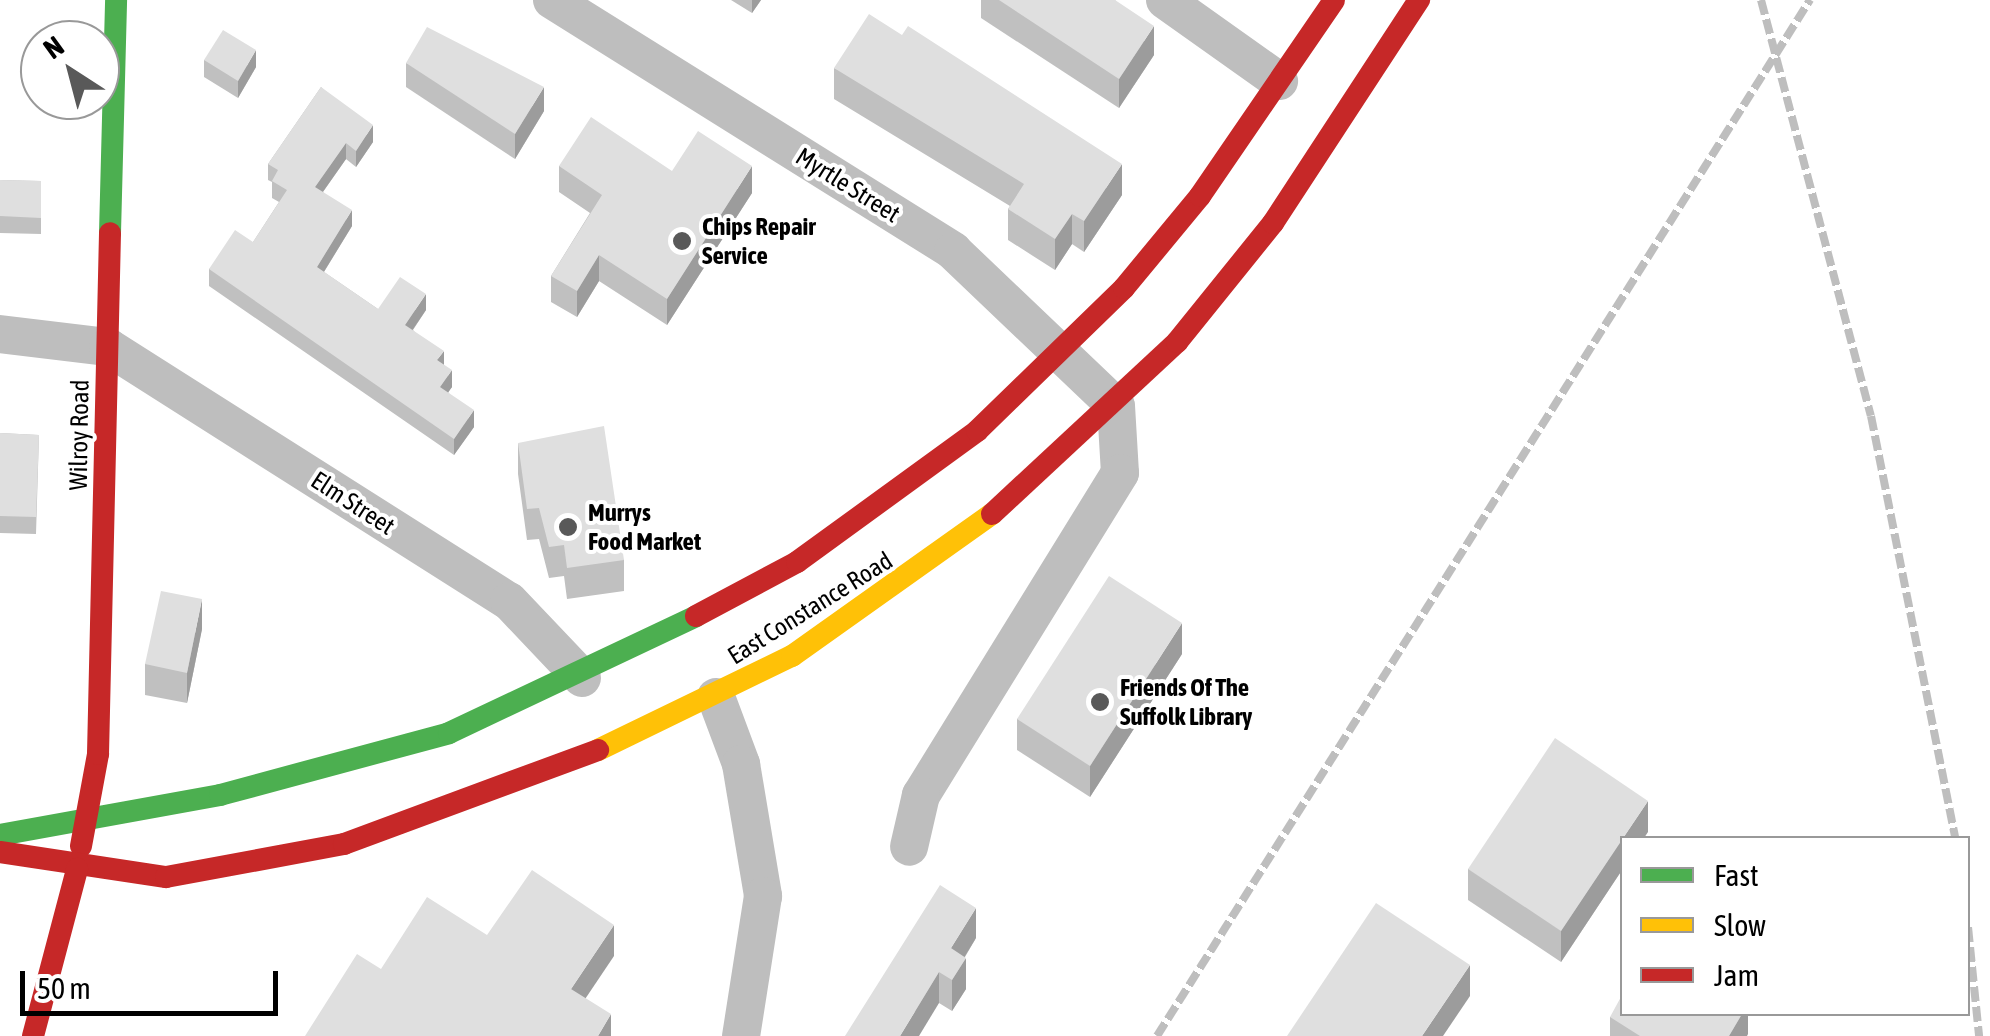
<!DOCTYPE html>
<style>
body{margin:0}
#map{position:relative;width:1990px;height:1036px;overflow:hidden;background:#fff;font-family:"Asap Condensed",sans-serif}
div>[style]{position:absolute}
.street>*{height:38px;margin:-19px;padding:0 19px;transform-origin:19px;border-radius:19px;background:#bebebe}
.fast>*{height:22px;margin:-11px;padding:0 11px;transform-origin:11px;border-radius:11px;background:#4caf50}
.slow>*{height:22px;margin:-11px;padding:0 11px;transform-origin:11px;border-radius:11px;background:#ffc107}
.jam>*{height:22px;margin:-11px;padding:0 11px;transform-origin:11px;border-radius:11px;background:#c62828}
.rail>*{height:8px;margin-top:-4px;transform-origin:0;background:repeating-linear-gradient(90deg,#bebebe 0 15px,transparent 0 20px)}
.wall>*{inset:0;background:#c0c0c0}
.shaded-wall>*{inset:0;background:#9c9c9c}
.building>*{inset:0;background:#dfdfdf}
.dots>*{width:28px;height:28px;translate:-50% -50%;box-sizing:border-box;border:5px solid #fff;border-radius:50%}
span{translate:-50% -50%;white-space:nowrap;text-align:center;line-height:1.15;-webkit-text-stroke:8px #fff;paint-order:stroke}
.street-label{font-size:25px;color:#000}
.poi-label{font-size:25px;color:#000;font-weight:700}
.left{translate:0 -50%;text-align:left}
.legend{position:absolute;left:1620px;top:836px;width:350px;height:180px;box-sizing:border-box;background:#fff;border:2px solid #999;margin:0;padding:12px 18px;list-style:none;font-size:30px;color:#000}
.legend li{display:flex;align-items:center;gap:20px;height:50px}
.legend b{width:50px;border:2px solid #999}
.north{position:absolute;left:20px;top:20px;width:100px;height:100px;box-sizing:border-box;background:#fff;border:2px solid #999;border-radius:50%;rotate:324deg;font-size:28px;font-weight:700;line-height:40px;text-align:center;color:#000}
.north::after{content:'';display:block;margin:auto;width:35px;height:45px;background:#595959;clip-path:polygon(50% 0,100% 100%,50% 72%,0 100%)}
.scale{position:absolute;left:20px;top:971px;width:258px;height:45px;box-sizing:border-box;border:5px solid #000;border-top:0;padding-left:12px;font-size:30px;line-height:35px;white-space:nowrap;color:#000;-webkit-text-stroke:8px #fff;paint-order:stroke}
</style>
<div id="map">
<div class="street">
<i style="left:552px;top:0;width:473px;rotate:32deg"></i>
<i style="left:953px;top:251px;width:225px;rotate:43.6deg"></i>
<i style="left:1116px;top:406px;width:67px;rotate:86.6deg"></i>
<i style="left:1120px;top:473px;width:379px;rotate:121.7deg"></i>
<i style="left:921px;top:795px;width:53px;rotate:103deg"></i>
<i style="left:1165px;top:0;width:140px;rotate:35.4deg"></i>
<i style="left:0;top:334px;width:109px;rotate:6.9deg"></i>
<i style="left:108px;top:347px;width:475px;rotate:32.4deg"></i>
<i style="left:509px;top:601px;width:106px;rotate:46.5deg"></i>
<i style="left:716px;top:697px;width:72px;rotate:69.5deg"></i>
<i style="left:741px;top:764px;width:134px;rotate:80.5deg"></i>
<i style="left:763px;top:896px;width:142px;rotate:98.9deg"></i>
</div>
<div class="fast">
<i style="left:110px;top:233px;width:233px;rotate:-88.5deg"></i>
<i style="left:0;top:835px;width:224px;rotate:-10.3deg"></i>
<i style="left:220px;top:795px;width:237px;rotate:-15.1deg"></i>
<i style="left:449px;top:733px;width:273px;rotate:-25.3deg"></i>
</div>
<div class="slow">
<i style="left:598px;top:750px;width:216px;rotate:-25.9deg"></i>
<i style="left:792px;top:656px;width:245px;rotate:-35.4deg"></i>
</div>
<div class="jam">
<i style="left:992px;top:514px;width:253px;rotate:-42.9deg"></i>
<i style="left:1177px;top:342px;width:153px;rotate:-51.1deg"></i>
<i style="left:1273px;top:223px;width:267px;rotate:-56.8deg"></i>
<i style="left:696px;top:616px;width:115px;rotate:-28.1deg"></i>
<i style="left:797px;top:562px;width:223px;rotate:-36deg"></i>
<i style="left:977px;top:431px;width:205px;rotate:-44.2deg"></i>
<i style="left:1124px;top:288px;width:119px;rotate:-50.4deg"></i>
<i style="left:1200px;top:196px;width:237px;rotate:-55.6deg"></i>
<i style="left:81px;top:846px;width:94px;rotate:-79.5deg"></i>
<i style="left:98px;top:754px;width:521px;rotate:-88.68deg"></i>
<i style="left:0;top:852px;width:168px;rotate:8.6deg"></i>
<i style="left:166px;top:877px;width:181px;rotate:-10.5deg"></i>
<i style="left:344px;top:844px;width:271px;rotate:-20.3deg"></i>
<i style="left:33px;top:1036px;width:173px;rotate:-75.2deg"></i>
</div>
<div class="rail">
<i style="left:1761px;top:0;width:430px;rotate:75.2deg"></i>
<i style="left:1871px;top:416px;width:430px;rotate:78.7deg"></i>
<i style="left:1968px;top:927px;width:110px;rotate:84.2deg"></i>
<i style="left:1157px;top:1036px;width:1225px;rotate:-57.78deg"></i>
</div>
<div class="wall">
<i style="clip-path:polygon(731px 0,761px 0,752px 13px)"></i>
<i style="clip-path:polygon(981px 0,1115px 0,1154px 55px,1119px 108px,981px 18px)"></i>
<i style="clip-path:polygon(204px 60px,256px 67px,238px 98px,204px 77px)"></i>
<i style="clip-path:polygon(406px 63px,544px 111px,515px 159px,406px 87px)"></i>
<i style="clip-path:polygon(834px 68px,1122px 195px,1084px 252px,1072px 244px,1055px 270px,1008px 240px,1008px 209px,1010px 206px,834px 99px)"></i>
<i style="clip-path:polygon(321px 87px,373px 142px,356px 167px,346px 159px,323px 192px,352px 226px,324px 272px,378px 309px,426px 310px,413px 330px,444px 365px,452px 387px,448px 392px,474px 427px,454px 455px,209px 286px,209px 269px,253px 242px,279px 202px,272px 198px,272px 182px,268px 180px,268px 164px)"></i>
<i style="clip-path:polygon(559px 166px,672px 171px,752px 193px,667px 325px,599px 281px,577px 317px,551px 302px,551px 276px,590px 213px,559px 192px)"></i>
<i style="clip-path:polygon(0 180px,41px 181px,41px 234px,0 233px)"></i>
<i style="clip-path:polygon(0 433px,39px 435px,36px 534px,0 533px)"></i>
<i style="clip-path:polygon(518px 443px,624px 560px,624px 591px,567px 599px,564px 576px,549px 578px,539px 539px,527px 540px,518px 474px)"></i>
<i style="clip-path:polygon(202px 629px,187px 703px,145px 695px,145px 664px)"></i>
<i style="clip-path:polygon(1182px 654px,1090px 797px,1017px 750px,1017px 719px)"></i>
<i style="clip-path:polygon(1648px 832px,1622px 838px,1622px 870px,1561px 962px,1468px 900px,1468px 869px)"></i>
<i style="clip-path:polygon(976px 938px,965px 957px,966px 989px,952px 1011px,939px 1003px,845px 1036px)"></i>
<i style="clip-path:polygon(1748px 1014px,1747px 1036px,1610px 1036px,1610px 1017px)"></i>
</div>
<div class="shaded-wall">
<i style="clip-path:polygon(752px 0,761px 0,752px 13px)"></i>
<i style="clip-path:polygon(1154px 26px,1154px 55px,1119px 108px,1119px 79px)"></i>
<i style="clip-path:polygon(256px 50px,256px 67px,238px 98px,238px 81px)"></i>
<i style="clip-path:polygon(544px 87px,544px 111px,515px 159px,515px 134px)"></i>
<i style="clip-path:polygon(373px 125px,373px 142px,356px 167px,356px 151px)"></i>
<i style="clip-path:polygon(346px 143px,346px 159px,315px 203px,315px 187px)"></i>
<i style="clip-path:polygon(1122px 164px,1122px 195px,1084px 252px,1084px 221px)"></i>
<i style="clip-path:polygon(752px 166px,752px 193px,667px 325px,667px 299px)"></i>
<i style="clip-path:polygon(352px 210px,352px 226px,317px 283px,317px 267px)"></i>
<i style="clip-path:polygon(1072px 214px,1072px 244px,1055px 270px,1055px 239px)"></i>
<i style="clip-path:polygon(599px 255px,599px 281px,577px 317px,577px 291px)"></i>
<i style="clip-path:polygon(426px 294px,426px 310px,405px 341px,405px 325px)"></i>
<i style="clip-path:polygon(444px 351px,444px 367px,437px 360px)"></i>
<i style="clip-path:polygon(452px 370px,452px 387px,440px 404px,440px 387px)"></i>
<i style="clip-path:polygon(474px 410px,474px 427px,454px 455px,454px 439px)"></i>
<i style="clip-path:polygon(202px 599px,202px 629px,187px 703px,187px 673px)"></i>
<i style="clip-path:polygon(1182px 623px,1182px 654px,1090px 797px,1090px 766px)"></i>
<i style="clip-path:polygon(1648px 801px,1648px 832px,1644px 838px,1623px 838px)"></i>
<i style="clip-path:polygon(1622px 839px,1622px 870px,1561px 962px,1561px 931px)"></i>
<i style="clip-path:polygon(976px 908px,976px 938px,951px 979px,951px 948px)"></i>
<i style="clip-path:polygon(614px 925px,614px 956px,571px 1020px,571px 989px)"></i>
<i style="clip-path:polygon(966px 958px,966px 989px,952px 1011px,952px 980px)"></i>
<i style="clip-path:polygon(1470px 965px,1470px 996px,1443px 1036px,1422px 1036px)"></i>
<i style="clip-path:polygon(939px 972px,939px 1003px,919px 1036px,900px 1036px)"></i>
<i style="clip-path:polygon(611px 1014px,611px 1036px,598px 1036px)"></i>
<i style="clip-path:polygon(1742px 1014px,1748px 1014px,1748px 1034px,1747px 1036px,1729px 1036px)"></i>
</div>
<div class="building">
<i style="clip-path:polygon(999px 0,1115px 0,1154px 26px,1119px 79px)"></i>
<i style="clip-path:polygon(869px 14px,902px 35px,908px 26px,1122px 164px,1084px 221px,1072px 214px,1055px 239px,1008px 209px,1024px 184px,834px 68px)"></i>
<i style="clip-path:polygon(427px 27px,544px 87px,515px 134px,406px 63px)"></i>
<i style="clip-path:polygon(223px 30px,256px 50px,238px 81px,204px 60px)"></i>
<i style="clip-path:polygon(321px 87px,373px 125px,356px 151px,346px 143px,315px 187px,352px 210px,317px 267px,378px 309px,400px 277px,426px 294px,405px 325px,444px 351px,437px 360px,452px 370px,440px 387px,474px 410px,454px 439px,209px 269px,235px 230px,253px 242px,287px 190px,272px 181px,278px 170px,268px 164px)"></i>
<i style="clip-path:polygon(591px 117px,672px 171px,698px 131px,752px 166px,667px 299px,599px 255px,577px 291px,551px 276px,602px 195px,559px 166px)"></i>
<i style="clip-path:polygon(0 180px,41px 181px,41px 218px,0 216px)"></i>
<i style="clip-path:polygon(604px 426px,624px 560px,567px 568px,564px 545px,549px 547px,539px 508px,527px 509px,518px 443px)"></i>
<i style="clip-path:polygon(0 433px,39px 435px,36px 517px,0 516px)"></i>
<i style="clip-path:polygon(1109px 576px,1182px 623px,1090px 766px,1017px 719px)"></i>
<i style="clip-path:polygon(161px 591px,202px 599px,187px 673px,145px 664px)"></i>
<i style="clip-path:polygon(1555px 738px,1648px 801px,1561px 931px,1468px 869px)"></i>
<i style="clip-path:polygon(532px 870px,614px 925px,571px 989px,611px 1014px,598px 1036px,305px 1036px,357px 954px,381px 969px,427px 897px,487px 935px)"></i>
<i style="clip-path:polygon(940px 885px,976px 908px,951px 948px,966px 958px,952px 980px,939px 972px,900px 1036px,845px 1036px)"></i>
<i style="clip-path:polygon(1376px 903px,1470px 965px,1422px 1036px,1287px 1036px)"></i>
<i style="clip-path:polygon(1622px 995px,1622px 1014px,1742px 1014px,1729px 1036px,1640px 1036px,1610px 1017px)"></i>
</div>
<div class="dots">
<i style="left:682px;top:241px;background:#595959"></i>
<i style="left:568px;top:527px;background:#595959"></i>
<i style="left:1100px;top:702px;background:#595959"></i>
</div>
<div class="street-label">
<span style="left:848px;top:185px;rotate:32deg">Myrtle Street</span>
<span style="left:79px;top:435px;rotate:-89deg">Wilroy Road</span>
<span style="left:353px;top:503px;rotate:33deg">Elm Street</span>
<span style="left:810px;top:608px;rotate:-32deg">East Constance Road</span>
</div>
<div class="poi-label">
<span class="left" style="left:702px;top:241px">Chips Repair<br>Service</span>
<span class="left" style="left:588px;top:527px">Murrys<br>Food Market</span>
<span class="left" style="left:1120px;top:702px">Friends Of The<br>Suffolk Library</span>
</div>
<ul class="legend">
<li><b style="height:12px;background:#4caf50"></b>Fast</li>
<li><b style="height:12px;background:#ffc107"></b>Slow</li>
<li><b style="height:12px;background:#c62828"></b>Jam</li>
</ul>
<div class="north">N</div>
<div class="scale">50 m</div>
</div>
